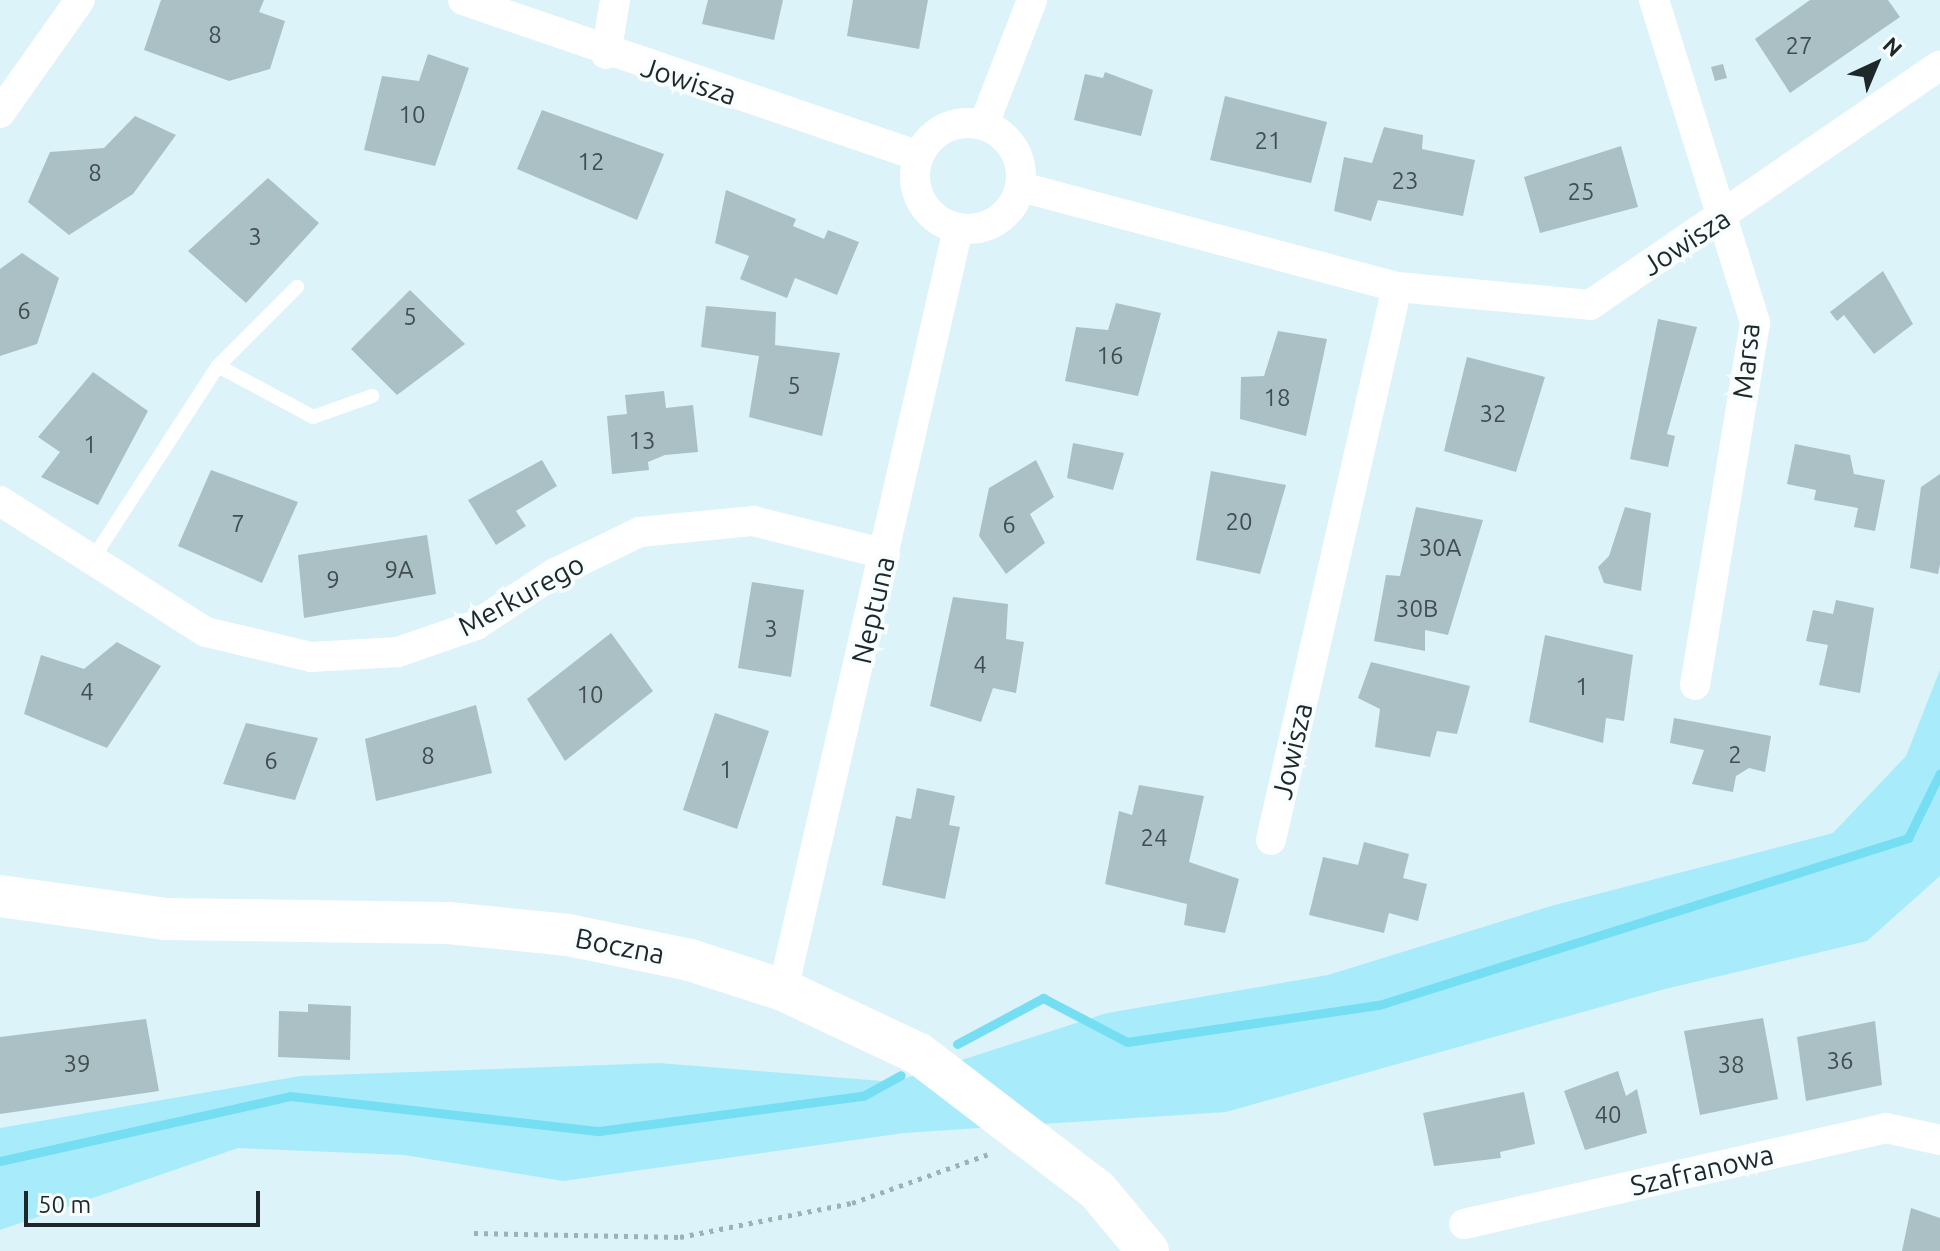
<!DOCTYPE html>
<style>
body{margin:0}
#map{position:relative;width:1940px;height:1251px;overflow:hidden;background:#dcf3f9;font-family:Ubuntu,sans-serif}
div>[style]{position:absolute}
.green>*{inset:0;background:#a8ecfb}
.stream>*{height:9px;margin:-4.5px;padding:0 4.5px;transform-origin:4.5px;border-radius:4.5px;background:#75def3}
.building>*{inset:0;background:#aac0c5}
.path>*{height:5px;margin-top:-2.5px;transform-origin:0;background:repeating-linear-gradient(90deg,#9eb1b6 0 4px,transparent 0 10px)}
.lane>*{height:14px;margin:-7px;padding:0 7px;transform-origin:7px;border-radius:7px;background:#fff}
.street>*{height:30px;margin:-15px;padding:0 15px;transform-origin:15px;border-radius:15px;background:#fff}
.street>.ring{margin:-15px;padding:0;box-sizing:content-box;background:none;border:30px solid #fff;border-radius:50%}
.secondary>*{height:42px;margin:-21px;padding:0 21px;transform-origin:21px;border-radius:21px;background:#fff}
span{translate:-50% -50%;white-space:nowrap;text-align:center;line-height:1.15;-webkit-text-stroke:8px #f8fdfe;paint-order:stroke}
.number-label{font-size:24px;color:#414d50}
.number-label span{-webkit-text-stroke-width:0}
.street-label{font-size:28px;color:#1e2729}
.north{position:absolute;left:1836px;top:24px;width:80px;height:80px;-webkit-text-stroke:6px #f8fdfe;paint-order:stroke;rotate:44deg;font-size:22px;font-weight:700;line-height:32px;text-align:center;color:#1e2729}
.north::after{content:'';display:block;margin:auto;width:28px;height:36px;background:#1e2729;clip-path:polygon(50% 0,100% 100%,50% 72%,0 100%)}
.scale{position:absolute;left:24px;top:1191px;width:236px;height:36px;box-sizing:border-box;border:4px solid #1e2729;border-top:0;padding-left:10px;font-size:24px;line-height:28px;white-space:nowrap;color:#1e2729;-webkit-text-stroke:6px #f8fdfe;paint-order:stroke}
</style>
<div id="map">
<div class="green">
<i style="clip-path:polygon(1940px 670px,1940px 876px,1867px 941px,1665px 989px,1226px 1112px,904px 1133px,563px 1181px,404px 1155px,238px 1148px,0 1230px,0 1128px,300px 1076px,659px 1063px,894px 1082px,1107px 1013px,1328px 975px,1551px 906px,1833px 833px,1906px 756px)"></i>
</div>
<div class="stream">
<i style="left:957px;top:1044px;width:98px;rotate:-28.1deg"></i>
<i style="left:1043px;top:998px;width:95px;rotate:27.6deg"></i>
<i style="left:1127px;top:1042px;width:255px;rotate:-8.4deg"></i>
<i style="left:1379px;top:1005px;width:555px;rotate:-17.52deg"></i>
<i style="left:1908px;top:838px;width:72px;rotate:-63.8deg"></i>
<i style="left:0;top:1161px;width:297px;rotate:-12.6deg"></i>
<i style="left:290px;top:1096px;width:311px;rotate:6.5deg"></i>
<i style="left:599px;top:1131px;width:266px;rotate:-7.6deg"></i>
<i style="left:863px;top:1096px;width:43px;rotate:-28.9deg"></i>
</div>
<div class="building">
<i style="clip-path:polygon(161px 0,264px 0,259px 12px,285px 21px,270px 69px,229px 81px,144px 50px)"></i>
<i style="clip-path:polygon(708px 0,783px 0,774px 40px,702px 24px)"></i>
<i style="clip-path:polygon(853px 0,928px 0,919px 49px,847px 36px)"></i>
<i style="clip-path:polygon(1810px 0,1888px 0,1900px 17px,1790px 93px,1755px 39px)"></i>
<i style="clip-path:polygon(428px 54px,469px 68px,435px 166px,364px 150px,382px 76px,419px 81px)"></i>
<i style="clip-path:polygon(1723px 64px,1727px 78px,1715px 81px,1711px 67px)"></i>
<i style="clip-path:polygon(1105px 72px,1153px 90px,1141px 136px,1074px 120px,1085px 74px,1103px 78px)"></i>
<i style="clip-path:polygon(1225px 96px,1327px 122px,1311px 183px,1210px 160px)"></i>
<i style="clip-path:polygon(542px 110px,664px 154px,637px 220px,517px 169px)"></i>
<i style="clip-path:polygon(135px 116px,176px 135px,133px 194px,69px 235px,28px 202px,50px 152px,104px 148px)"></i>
<i style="clip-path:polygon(1384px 127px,1423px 135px,1422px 149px,1475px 160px,1463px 216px,1378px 200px,1371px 221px,1334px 211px,1344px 157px,1372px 163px)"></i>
<i style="clip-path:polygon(1621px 146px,1638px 207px,1540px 233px,1524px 177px)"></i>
<i style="clip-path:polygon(268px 178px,319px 223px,246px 303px,188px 251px)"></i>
<i style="clip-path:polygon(726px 190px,796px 219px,793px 226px,824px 239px,828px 230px,859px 242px,837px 295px,795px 278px,787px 298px,740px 279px,749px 256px,715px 243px)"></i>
<i style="clip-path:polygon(22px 253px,59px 278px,37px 344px,0 356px,0 269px)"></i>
<i style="clip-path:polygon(1883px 271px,1913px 324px,1874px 354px,1844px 315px,1837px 321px,1830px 312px)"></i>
<i style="clip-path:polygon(410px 290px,465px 344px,397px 395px,351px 349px)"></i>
<i style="clip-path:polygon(1116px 303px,1161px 313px,1138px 396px,1065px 381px,1076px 327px,1108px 330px)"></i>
<i style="clip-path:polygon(706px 306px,776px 312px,775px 345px,840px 353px,822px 436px,749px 417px,759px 356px,701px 347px)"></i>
<i style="clip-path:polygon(1658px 319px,1697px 327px,1667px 434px,1675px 436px,1668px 467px,1630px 459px)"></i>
<i style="clip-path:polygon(1278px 331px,1327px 339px,1306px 436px,1240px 419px,1241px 377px,1264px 376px)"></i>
<i style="clip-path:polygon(1467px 357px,1545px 377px,1516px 472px,1444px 451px)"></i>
<i style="clip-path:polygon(93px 372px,148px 411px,98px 505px,41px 477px,60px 452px,38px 437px)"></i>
<i style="clip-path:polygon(664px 391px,666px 408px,693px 405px,698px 452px,665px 455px,648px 462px,649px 470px,612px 474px,607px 416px,627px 414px,625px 395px)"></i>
<i style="clip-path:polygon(1073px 443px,1124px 453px,1113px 490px,1067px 478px)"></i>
<i style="clip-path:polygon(1795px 444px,1850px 455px,1854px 474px,1885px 480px,1875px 531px,1854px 527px,1858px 508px,1814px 500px,1816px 490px,1787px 484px)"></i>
<i style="clip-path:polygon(542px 460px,557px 486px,516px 511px,526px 526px,496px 545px,468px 500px)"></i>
<i style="clip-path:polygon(1036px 460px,1054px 497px,1030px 514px,1045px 543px,1006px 574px,979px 536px,989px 488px)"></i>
<i style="clip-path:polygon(211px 470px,298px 502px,262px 583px,178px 546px)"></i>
<i style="clip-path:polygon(1211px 471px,1286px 485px,1260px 574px,1196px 560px)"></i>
<i style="clip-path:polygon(1940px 474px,1940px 564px,1938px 574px,1910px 568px,1921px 487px)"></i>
<i style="clip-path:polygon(1416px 507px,1483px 520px,1448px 635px,1425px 630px,1425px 651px,1374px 641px,1386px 575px,1400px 576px)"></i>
<i style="clip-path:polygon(1625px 507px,1651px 513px,1641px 591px,1604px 583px,1598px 567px,1609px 556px)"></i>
<i style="clip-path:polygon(427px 535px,436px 594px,304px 618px,298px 555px)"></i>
<i style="clip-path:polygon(752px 582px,804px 590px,791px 677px,738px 668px)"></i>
<i style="clip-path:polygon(953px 597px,1008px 604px,1006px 639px,1024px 642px,1016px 693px,993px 688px,981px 722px,930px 706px)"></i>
<i style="clip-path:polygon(1836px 600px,1874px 608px,1860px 693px,1819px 685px,1828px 645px,1806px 641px,1813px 610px,1833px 614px)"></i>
<i style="clip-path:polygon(611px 633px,653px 691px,565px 761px,527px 699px)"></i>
<i style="clip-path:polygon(1545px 635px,1633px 655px,1624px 721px,1606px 718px,1603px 743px,1529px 722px)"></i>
<i style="clip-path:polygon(117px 642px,161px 666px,107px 748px,24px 714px,41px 655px,84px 669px)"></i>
<i style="clip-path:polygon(1371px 662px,1470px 686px,1457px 734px,1437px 731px,1430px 757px,1375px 747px,1380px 709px,1358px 698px)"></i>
<i style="clip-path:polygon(476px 705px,492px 773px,376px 801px,365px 739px)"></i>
<i style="clip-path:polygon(715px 713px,769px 731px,737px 829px,683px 810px)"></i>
<i style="clip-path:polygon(1674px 718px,1771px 736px,1765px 772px,1749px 768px,1736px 776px,1733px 792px,1692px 784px,1704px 750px,1670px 743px)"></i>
<i style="clip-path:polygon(246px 723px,318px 738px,295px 800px,223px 784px)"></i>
<i style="clip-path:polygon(1139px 785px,1204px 796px,1189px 862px,1239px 879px,1225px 933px,1184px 925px,1187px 904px,1105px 884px,1119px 811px,1132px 815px)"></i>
<i style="clip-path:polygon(917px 788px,955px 796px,949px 825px,960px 827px,945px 899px,882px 885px,896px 816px,911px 819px)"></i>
<i style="clip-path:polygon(1364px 842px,1409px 854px,1403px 878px,1427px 884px,1418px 921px,1389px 913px,1384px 933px,1309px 915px,1323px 857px,1358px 865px)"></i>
<i style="clip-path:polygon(308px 1004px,351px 1006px,350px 1060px,278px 1057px,279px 1011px,308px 1012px)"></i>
<i style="clip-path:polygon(1763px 1018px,1778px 1099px,1700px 1115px,1684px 1031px)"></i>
<i style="clip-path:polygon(146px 1019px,159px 1091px,0 1114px,0 1037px)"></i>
<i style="clip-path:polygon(1875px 1021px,1882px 1085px,1806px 1101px,1797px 1037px)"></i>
<i style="clip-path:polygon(1618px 1071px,1626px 1096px,1637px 1089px,1647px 1133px,1585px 1150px,1564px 1091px)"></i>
<i style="clip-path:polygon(1524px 1092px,1535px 1144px,1500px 1152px,1501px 1158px,1434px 1166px,1423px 1113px)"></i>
<i style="clip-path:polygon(1911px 1208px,1940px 1218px,1940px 1251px,1902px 1251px)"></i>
</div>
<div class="path">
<i style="left:474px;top:1233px;width:206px;rotate:1.1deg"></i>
<i style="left:680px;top:1237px;width:175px;rotate:-11.2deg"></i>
<i style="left:852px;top:1203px;width:145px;rotate:-19.7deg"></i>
</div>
<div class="lane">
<i style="left:218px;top:366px;width:112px;rotate:-45deg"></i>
<i style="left:90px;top:563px;width:235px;rotate:-57deg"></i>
<i style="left:218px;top:366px;width:108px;rotate:28.2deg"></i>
<i style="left:313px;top:417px;width:63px;rotate:-19.6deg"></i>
</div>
<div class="street">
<i style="left:463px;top:0;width:481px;rotate:18.9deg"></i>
<i style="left:1654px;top:0;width:338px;rotate:72.6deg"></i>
<i style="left:1755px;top:323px;width:367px;rotate:99.4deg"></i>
<i style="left:606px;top:54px;width:55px;rotate:-80.5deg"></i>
<i style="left:0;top:113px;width:138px;rotate:-54.7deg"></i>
<i class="ring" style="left:915px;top:123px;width:76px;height:76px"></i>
<i style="left:984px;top:124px;width:133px;rotate:-68.8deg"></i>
<i style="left:1021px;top:187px;width:389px;rotate:14.9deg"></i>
<i style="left:1397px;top:287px;width:194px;rotate:5.3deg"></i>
<i style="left:1590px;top:305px;width:424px;rotate:-34.4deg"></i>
<i style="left:0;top:501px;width:244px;rotate:32.5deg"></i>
<i style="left:206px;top:632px;width:108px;rotate:13.4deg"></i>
<i style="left:311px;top:657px;width:87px;rotate:-3.3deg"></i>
<i style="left:398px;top:652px;width:83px;rotate:-19.1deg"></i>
<i style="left:476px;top:625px;width:95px;rotate:-33.4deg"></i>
<i style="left:555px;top:573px;width:94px;rotate:-25.8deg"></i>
<i style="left:640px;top:532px;width:114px;rotate:-5.6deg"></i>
<i style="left:753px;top:521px;width:136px;rotate:14deg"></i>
<i style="left:1271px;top:840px;width:567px;rotate:-77.16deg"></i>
<i style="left:783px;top:990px;width:781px;rotate:-77.05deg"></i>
<i style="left:1464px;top:1224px;width:433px;rotate:-12.8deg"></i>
<i style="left:1886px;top:1128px;width:55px;rotate:12.5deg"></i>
</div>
<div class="secondary">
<i style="left:0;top:896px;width:168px;rotate:7.9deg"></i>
<i style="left:166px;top:919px;width:282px;rotate:0.8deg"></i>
<i style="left:448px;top:923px;width:121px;rotate:5.7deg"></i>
<i style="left:568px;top:935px;width:125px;rotate:11.6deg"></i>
<i style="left:690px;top:960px;width:98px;rotate:17.9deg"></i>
<i style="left:783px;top:990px;width:150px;rotate:25.2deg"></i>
<i style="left:919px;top:1054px;width:225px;rotate:37.4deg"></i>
<i style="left:1098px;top:1191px;width:78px;rotate:50.2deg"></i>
</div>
<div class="number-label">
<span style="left:215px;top:35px">8</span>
<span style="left:1799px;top:46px">27</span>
<span style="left:412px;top:115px">10</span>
<span style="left:1268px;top:141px">21</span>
<span style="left:591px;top:162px">12</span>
<span style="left:95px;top:173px">8</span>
<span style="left:1405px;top:181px">23</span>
<span style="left:1581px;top:192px">25</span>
<span style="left:255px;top:237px">3</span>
<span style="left:24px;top:311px">6</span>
<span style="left:410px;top:317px">5</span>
<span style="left:1110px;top:356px">16</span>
<span style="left:794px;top:386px">5</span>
<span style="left:1277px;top:398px">18</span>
<span style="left:1493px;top:414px">32</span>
<span style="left:642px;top:441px">13</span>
<span style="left:90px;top:445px">1</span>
<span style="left:1239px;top:522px">20</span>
<span style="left:238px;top:524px">7</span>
<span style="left:1009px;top:525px">6</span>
<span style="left:1440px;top:548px">30A</span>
<span style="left:399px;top:570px">9A</span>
<span style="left:333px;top:580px">9</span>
<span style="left:1417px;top:609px">30B</span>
<span style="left:771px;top:629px">3</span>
<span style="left:980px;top:665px">4</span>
<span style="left:1582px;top:687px">1</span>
<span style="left:87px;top:692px">4</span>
<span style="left:590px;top:695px">10</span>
<span style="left:1735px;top:755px">2</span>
<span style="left:428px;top:756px">8</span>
<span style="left:271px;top:761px">6</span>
<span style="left:726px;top:770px">1</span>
<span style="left:1154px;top:838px">24</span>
<span style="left:1840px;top:1061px">36</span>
<span style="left:77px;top:1064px">39</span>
<span style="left:1731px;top:1065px">38</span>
<span style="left:1608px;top:1115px">40</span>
</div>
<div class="street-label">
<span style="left:689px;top:81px;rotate:18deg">Jowisza</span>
<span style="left:1686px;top:242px;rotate:-33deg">Jowisza</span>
<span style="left:1746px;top:361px;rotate:-84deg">Marsa</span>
<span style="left:521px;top:595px;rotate:-29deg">Merkurego</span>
<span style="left:873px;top:610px;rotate:-77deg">Neptuna</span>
<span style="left:1292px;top:751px;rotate:-77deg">Jowisza</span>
<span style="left:620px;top:946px;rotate:11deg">Boczna</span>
<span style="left:1702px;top:1170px;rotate:-13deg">Szafranowa</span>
</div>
<div class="north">N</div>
<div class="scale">50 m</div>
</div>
